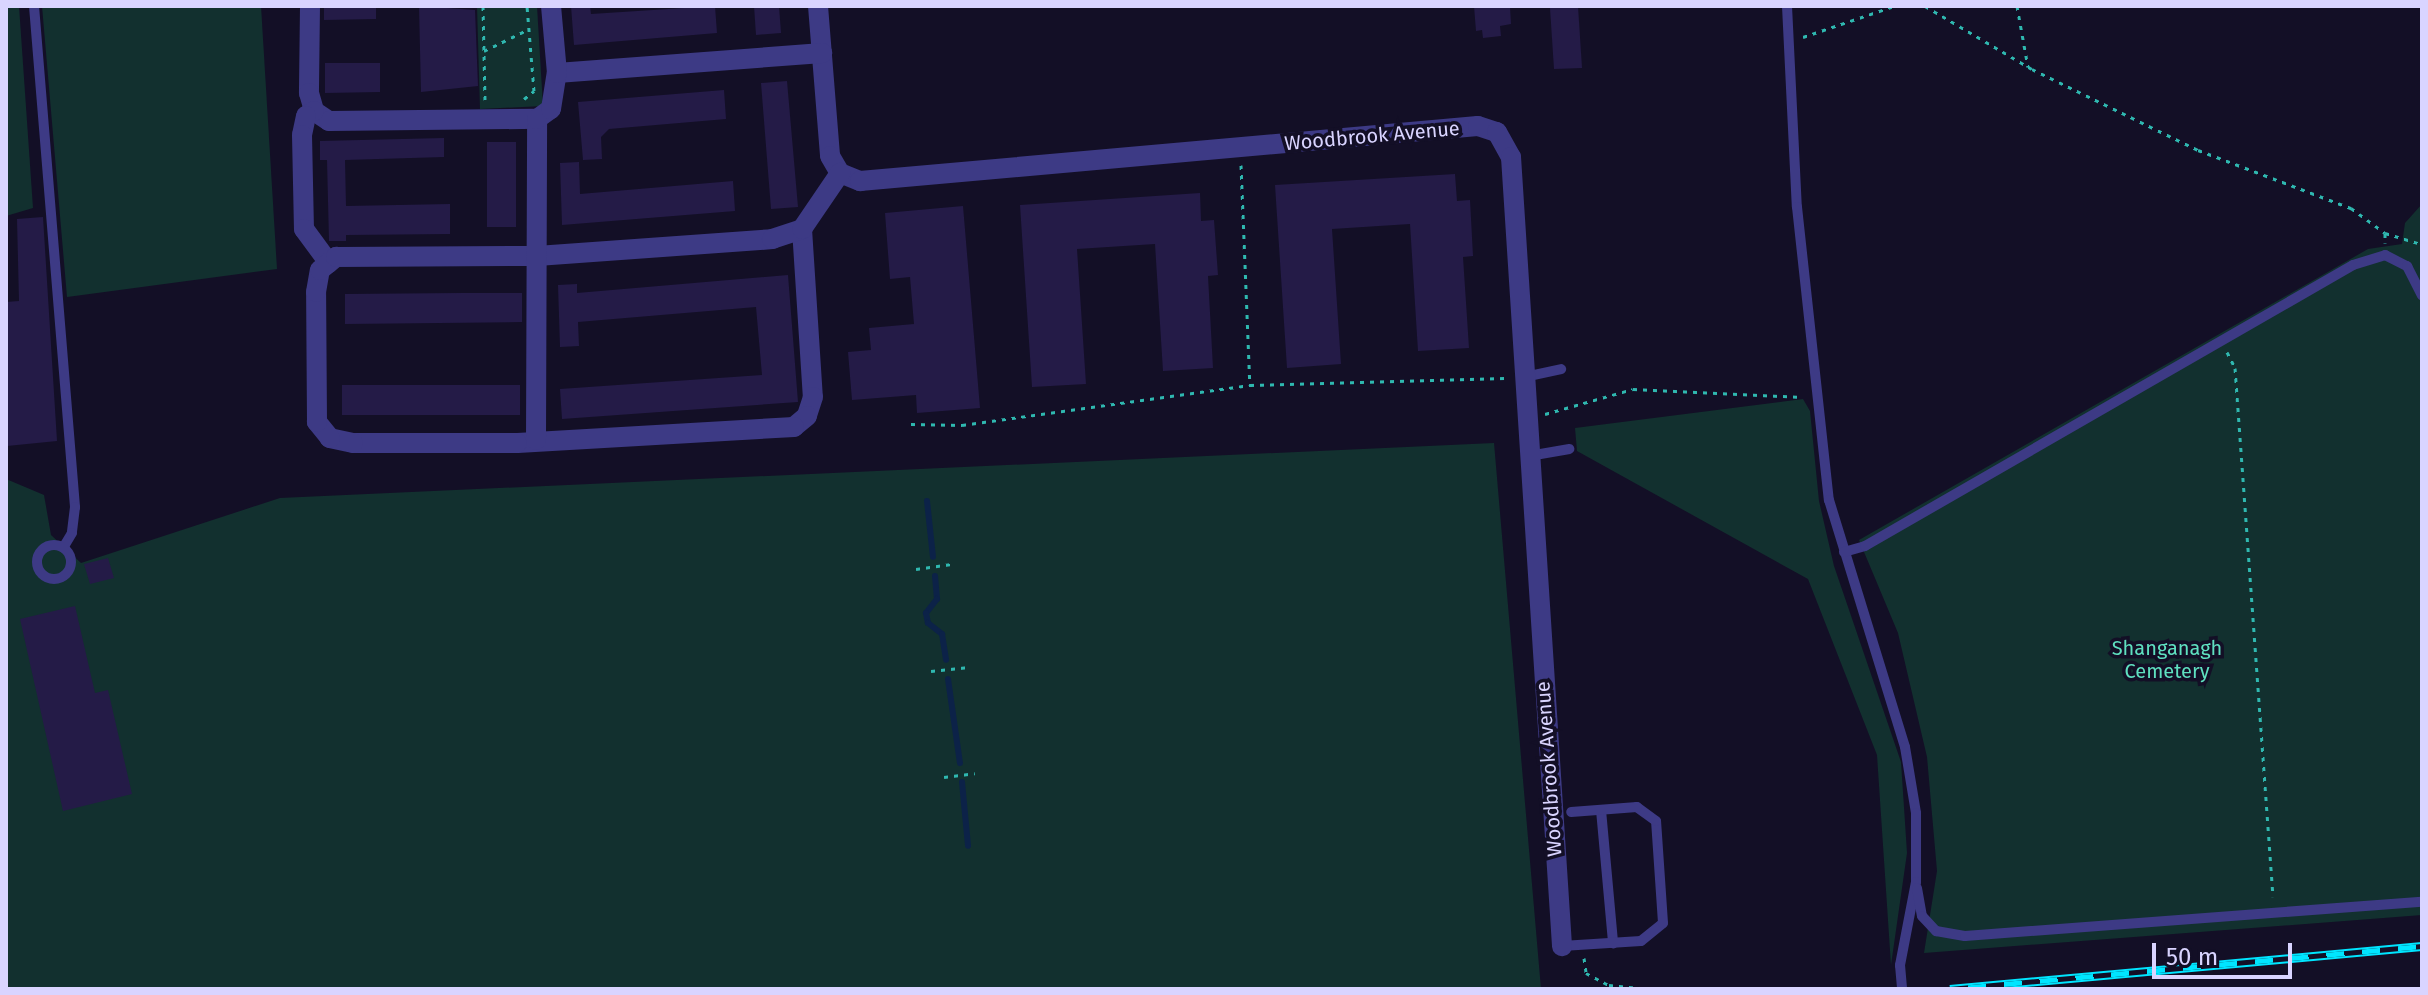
<!DOCTYPE html>
<style>
body{margin:0}
#map{position:relative;width:2428px;height:995px;overflow:hidden;background:#130f26;font-family:"Fira Sans",sans-serif}
div>[style]{position:absolute}
.green>*{inset:0;background:#12302f}
.stream>*{height:6px;margin:-3px;padding:0 3px;transform-origin:3px;border-radius:3px;background:#0c2248}
.building>*{inset:0;background:#241b47}
.path>*{height:3px;margin-top:-1.5px;transform-origin:0;background:repeating-linear-gradient(90deg,#2fb8b0 0 4px,transparent 0 10px)}
.lane>*{height:10px;margin:-5px;padding:0 5px;transform-origin:5px;border-radius:5px;background:#3d3a85}
.lane>.ring{margin:-5px;padding:0;box-sizing:content-box;background:none;border:10px solid #3d3a85;border-radius:50%}
.street>*{height:20px;margin:-10px;padding:0 10px;transform-origin:10px;border-radius:10px;background:#3d3a85}
.rail>*{height:9px;margin-top:-4.5px;transform-origin:0;background:repeating-linear-gradient(90deg,#130f26 0 18px,#00e5ff 0 36px);box-sizing:border-box;border-block:2px solid #00e5ff}
span{translate:-50% -50%;white-space:nowrap;text-align:center;line-height:1.15;-webkit-text-stroke:7px #130f26;paint-order:stroke}
.street-label{font-size:20px;color:#d9d4ff}
.park-label{font-size:20px;color:#5fe0c0}
.frame{position:absolute;inset:0;border:8px solid #d9d4ff;pointer-events:none}
.scale{position:absolute;left:2152px;top:943px;width:140px;height:36px;box-sizing:border-box;border:4px solid #d9d4ff;border-top:0;padding-left:10px;font-size:24px;line-height:28px;white-space:nowrap;color:#d9d4ff;-webkit-text-stroke:6px #130f26;paint-order:stroke}
</style>
<div id="map">
<div class="green">
<i style="clip-path:polygon(6px 6px,19px 6px,33px 208px,6px 216px)"></i>
<i style="clip-path:polygon(42px 6px,261px 6px,277px 269px,67px 297px)"></i>
<i style="clip-path:polygon(477px 6px,537px 6px,543px 106px,480px 109px)"></i>
<i style="clip-path:polygon(2422px 204px,2422px 915px,1924px 953px,1937px 871px,1927px 757px,1898px 633px,1859px 540px,2368px 249px,2402px 244px,2405px 223px)"></i>
<i style="clip-path:polygon(1803px 399px,1810px 411px,1819px 501px,1834px 566px,1901px 762px,1907px 853px,1891px 965px,1877px 755px,1808px 579px,1577px 451px,1575px 428px)"></i>
<i style="clip-path:polygon(1494px 443px,1541px 989px,6px 989px,6px 479px,44px 495px,51px 535px,81px 563px,280px 498px)"></i>
</div>
<div class="stream">
<i style="left:927px;top:501px;width:56px;rotate:83.9deg"></i>
<i style="left:935px;top:576px;width:23px;rotate:85deg"></i>
<i style="left:937px;top:599px;width:18px;rotate:128deg"></i>
<i style="left:926px;top:613px;width:10px;rotate:79deg"></i>
<i style="left:928px;top:623px;width:18px;rotate:38deg"></i>
<i style="left:942px;top:634px;width:26px;rotate:81deg"></i>
<i style="left:948px;top:679px;width:85px;rotate:81.9deg"></i>
<i style="left:962px;top:782px;width:64px;rotate:84.6deg"></i>
</div>
<div class="building">
<i style="clip-path:polygon(324px 6px,376px 6px,376px 19px,324px 20px)"></i>
<i style="clip-path:polygon(419px 6px,475px 10px,478px 86px,421px 92px)"></i>
<i style="clip-path:polygon(571px 6px,590px 6px,591px 14px,715px 6px,717px 33px,574px 45px)"></i>
<i style="clip-path:polygon(754px 6px,779px 6px,781px 33px,756px 35px)"></i>
<i style="clip-path:polygon(1474px 6px,1510px 7px,1511px 24px,1500px 26px,1501px 36px,1483px 38px,1482px 30px,1476px 31px)"></i>
<i style="clip-path:polygon(1578px 6px,1582px 68px,1554px 69px,1550px 8px)"></i>
<i style="clip-path:polygon(325px 63px,380px 63px,380px 92px,325px 93px)"></i>
<i style="clip-path:polygon(787px 81px,798px 207px,771px 209px,761px 83px)"></i>
<i style="clip-path:polygon(724px 90px,726px 119px,609px 129px,601px 137px,602px 159px,583px 160px,578px 102px)"></i>
<i style="clip-path:polygon(444px 138px,444px 157px,345px 160px,346px 206px,450px 204px,450px 234px,346px 235px,346px 241px,329px 241px,327px 160px,320px 160px,320px 141px)"></i>
<i style="clip-path:polygon(487px 142px,516px 142px,516px 227px,487px 227px)"></i>
<i style="clip-path:polygon(579px 162px,580px 194px,733px 181px,735px 211px,562px 225px,560px 163px)"></i>
<i style="clip-path:polygon(1455px 174px,1457px 201px,1470px 200px,1473px 256px,1463px 257px,1469px 348px,1418px 351px,1410px 224px,1332px 229px,1341px 364px,1287px 368px,1275px 185px)"></i>
<i style="clip-path:polygon(1200px 193px,1201px 221px,1214px 220px,1218px 275px,1208px 276px,1213px 368px,1163px 371px,1155px 244px,1077px 249px,1086px 384px,1032px 387px,1020px 205px)"></i>
<i style="clip-path:polygon(963px 206px,980px 408px,917px 413px,916px 395px,852px 400px,848px 352px,871px 350px,869px 328px,914px 324px,910px 277px,890px 279px,885px 213px)"></i>
<i style="clip-path:polygon(43px 217px,57px 441px,7px 446px,6px 302px,19px 301px,17px 219px)"></i>
<i style="clip-path:polygon(788px 275px,798px 402px,562px 419px,560px 389px,762px 375px,756px 307px,578px 322px,579px 346px,560px 347px,558px 285px,577px 284px,577px 293px)"></i>
<i style="clip-path:polygon(461px 293px,522px 293px,522px 322px,345px 324px,345px 294px)"></i>
<i style="clip-path:polygon(342px 385px,520px 385px,520px 415px,342px 415px)"></i>
<i style="clip-path:polygon(108px 558px,114px 578px,90px 584px,84px 564px)"></i>
<i style="clip-path:polygon(75px 606px,95px 693px,108px 690px,132px 794px,63px 811px,20px 619px)"></i>
</div>
<div class="path">
<i style="left:483px;top:6px;width:94px;rotate:88.8deg"></i>
<i style="left:1925px;top:6px;width:124px;rotate:30.5deg"></i>
<i style="left:2032px;top:69px;width:185px;rotate:26deg"></i>
<i style="left:2198px;top:150px;width:164px;rotate:20.8deg"></i>
<i style="left:2351px;top:208px;width:42px;rotate:36.3deg"></i>
<i style="left:2385px;top:233px;width:10px;rotate:90deg"></i>
<i style="left:2017px;top:6px;width:62px;rotate:79.8deg"></i>
<i style="left:1803px;top:37px;width:96px;rotate:-18.8deg"></i>
<i style="left:484px;top:51px;width:50px;rotate:-26.1deg"></i>
<i style="left:524px;top:99px;width:13px;rotate:-39deg"></i>
<i style="left:534px;top:91px;width:85px;rotate:-94.7deg"></i>
<i style="left:1241px;top:165px;width:220px;rotate:87.7deg"></i>
<i style="left:2385px;top:233px;width:39px;rotate:17deg"></i>
<i style="left:2227px;top:352px;width:18px;rotate:63deg"></i>
<i style="left:2235px;top:368px;width:530px;rotate:85.89deg"></i>
<i style="left:1545px;top:414px;width:91px;rotate:-15.9deg"></i>
<i style="left:1633px;top:389px;width:169px;rotate:2.7deg"></i>
<i style="left:911px;top:424px;width:51px;rotate:1.1deg"></i>
<i style="left:962px;top:425px;width:291px;rotate:-7.9deg"></i>
<i style="left:1250px;top:385px;width:255px;rotate:-1.6deg"></i>
<i style="left:916px;top:569px;width:36px;rotate:-8deg"></i>
<i style="left:931px;top:671px;width:36px;rotate:-6deg"></i>
<i style="left:944px;top:777px;width:31px;rotate:-7deg"></i>
<i style="left:1584px;top:958px;width:15px;rotate:82deg"></i>
<i style="left:1586px;top:973px;width:26px;rotate:28deg"></i>
<i style="left:1609px;top:985px;width:41px;rotate:5.6deg"></i>
</div>
<div class="lane">
<i style="left:34px;top:6px;width:503px;rotate:85.32deg"></i>
<i style="left:75px;top:507px;width:26px;rotate:97deg"></i>
<i style="left:72px;top:533px;width:17px;rotate:121deg"></i>
<i style="left:1787px;top:6px;width:201px;rotate:87.2deg"></i>
<i style="left:1797px;top:207px;width:295px;rotate:83.8deg"></i>
<i style="left:1829px;top:500px;width:258px;rotate:72.9deg"></i>
<i style="left:1905px;top:747px;width:67px;rotate:80.5deg"></i>
<i style="left:1916px;top:813px;width:69px;rotate:90deg"></i>
<i style="left:1916px;top:882px;width:85px;rotate:100.9deg"></i>
<i style="left:1900px;top:965px;width:24px;rotate:85deg"></i>
<i style="left:1524px;top:377px;width:38px;rotate:-12deg"></i>
<i style="left:1529px;top:456px;width:41px;rotate:-9.9deg"></i>
<i class="ring" style="left:37px;top:545px;width:24px;height:24px"></i>
<i style="left:1844px;top:552px;width:22px;rotate:-16deg"></i>
<i style="left:1865px;top:546px;width:563px;rotate:-29.93deg"></i>
<i style="left:2353px;top:265px;width:34px;rotate:-17deg"></i>
<i style="left:2385px;top:255px;width:25px;rotate:27deg"></i>
<i style="left:2407px;top:266px;width:33px;rotate:63deg"></i>
<i style="left:1601px;top:810px;width:134px;rotate:84.8deg"></i>
<i style="left:1917px;top:888px;width:28px;rotate:80deg"></i>
<i style="left:1922px;top:916px;width:21px;rotate:47deg"></i>
<i style="left:1936px;top:931px;width:29px;rotate:10deg"></i>
<i style="left:1965px;top:936px;width:458px;rotate:-4.3deg"></i>
<i style="left:1562px;top:946px;width:79px;rotate:-3.6deg"></i>
<i style="left:1641px;top:941px;width:28px;rotate:-39deg"></i>
<i style="left:1663px;top:923px;width:102px;rotate:-93.9deg"></i>
<i style="left:1656px;top:821px;width:24px;rotate:-144deg"></i>
<i style="left:1637px;top:807px;width:66px;rotate:175.7deg"></i>
</div>
<div class="street">
<i style="left:310px;top:6px;width:87px;rotate:90.7deg"></i>
<i style="left:309px;top:93px;width:19px;rotate:74deg"></i>
<i style="left:314px;top:111px;width:18px;rotate:34deg"></i>
<i style="left:329px;top:121px;width:208px;rotate:-0.6deg"></i>
<i style="left:818px;top:6px;width:150px;rotate:85.4deg"></i>
<i style="left:830px;top:156px;width:20px;rotate:60deg"></i>
<i style="left:840px;top:173px;width:22px;rotate:22deg"></i>
<i style="left:860px;top:181px;width:620px;rotate:-5.09deg"></i>
<i style="left:1478px;top:126px;width:20px;rotate:18deg"></i>
<i style="left:1497px;top:132px;width:29px;rotate:61deg"></i>
<i style="left:1511px;top:157px;width:791px;rotate:86.3deg"></i>
<i style="left:557px;top:73px;width:266px;rotate:-4.3deg"></i>
<i style="left:314px;top:111px;width:9px;rotate:148deg"></i>
<i style="left:306px;top:116px;width:19px;rotate:102deg"></i>
<i style="left:302px;top:135px;width:94px;rotate:88.8deg"></i>
<i style="left:304px;top:229px;width:42px;rotate:53.7deg"></i>
<i style="left:802px;top:229px;width:168px;rotate:86.3deg"></i>
<i style="left:813px;top:397px;width:20px;rotate:108deg"></i>
<i style="left:807px;top:416px;width:17px;rotate:140deg"></i>
<i style="left:794px;top:427px;width:277px;rotate:176.7deg"></i>
<i style="left:517px;top:443px;width:164px;rotate:180deg"></i>
<i style="left:353px;top:443px;width:24px;rotate:-168deg"></i>
<i style="left:330px;top:438px;width:21px;rotate:-129deg"></i>
<i style="left:317px;top:422px;width:130px;rotate:-90.4deg"></i>
<i style="left:316px;top:292px;width:22px;rotate:-80deg"></i>
<i style="left:320px;top:270px;width:21px;rotate:-39deg"></i>
<i style="left:336px;top:257px;width:201px;rotate:-0.3deg"></i>
<i style="left:537px;top:256px;width:236px;rotate:-4.1deg"></i>
<i style="left:772px;top:239px;width:32px;rotate:-18deg"></i>
<i style="left:802px;top:229px;width:68px;rotate:-55.8deg"></i>
<i style="left:536px;top:440px;width:321px;rotate:-89.8deg"></i>
<i style="left:537px;top:119px;width:17px;rotate:-36deg"></i>
<i style="left:551px;top:109px;width:36px;rotate:-81deg"></i>
<i style="left:557px;top:73px;width:67px;rotate:-95.1deg"></i>
</div>
<div class="rail">
<i style="left:1950px;top:989px;width:474px;rotate:-5.2deg"></i>
</div>
<div class="street-label">
<span style="left:1372px;top:136px;rotate:-5deg">Woodbrook Avenue</span>
<span style="left:1549px;top:769px;rotate:-94deg">Woodbrook Avenue</span>
</div>
<div class="park-label">
<span style="left:2167px;top:660px">Shanganagh<br>Cemetery</span>
</div>
<div class="frame"></div>
<div class="scale">50 m</div>
</div>
